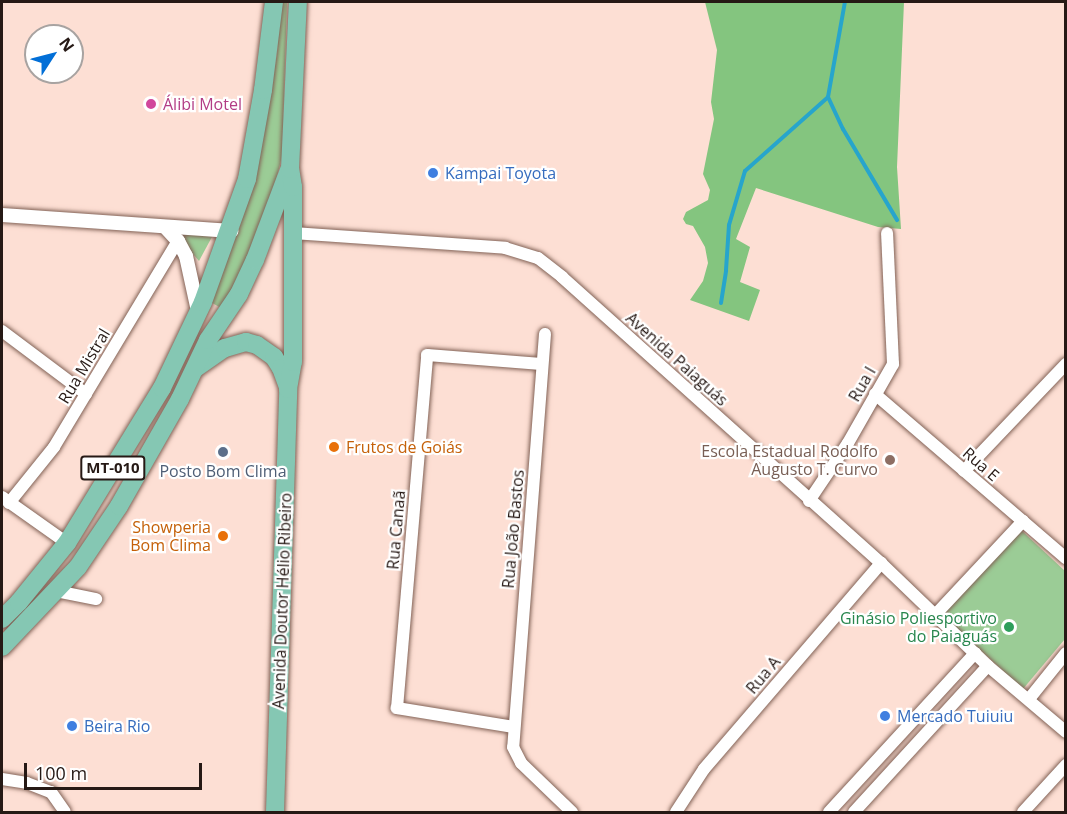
<!DOCTYPE html>
<meta charset="utf-8">
<style>
body{margin:0}
#map{position:relative;width:1067px;height:814px;overflow:hidden;background:#fddfd4;font-family:"Open Sans",sans-serif}
div>[style]{position:absolute}
.green>*{inset:0;background:#9bcc96}
.forest>*{inset:0;background:#84c57f}
.stream>*{height:4px;margin:-2px;padding:0 2px;transform-origin:2px;border-radius:2px;background:#27a5cc}
.roads{filter:drop-shadow(0 0 2px #826256) drop-shadow(0 0 2px #826256)}
.minor>*{height:12px;margin:-6px;padding:0 6px;transform-origin:6px;border-radius:6px;background:#fff}
.tertiary>*{height:14px;margin:-7px;padding:0 7px;transform-origin:7px;border-radius:7px;background:#fff}
.primary>*{height:18px;margin:-9px;padding:0 9px;transform-origin:9px;border-radius:9px;background:#85c7b3}
.dots>*{width:16px;height:16px;translate:-50% -50%;box-sizing:border-box;border:3px solid #fff;border-radius:50%}
span{translate:-50% -50%;white-space:nowrap;text-align:center;line-height:1.15;-webkit-text-stroke:4.5px #fff;paint-order:stroke}
.shield-label span{padding:2px 4px;background:#fff;border:2px solid;border-radius:4px;-webkit-text-stroke-width:0}
.shield-label{font-size:15px;color:#261915;font-weight:700}
.hotel-label{font-size:16px;color:#b23c85}
.left{translate:0 -50%;text-align:left}
.shop-label{font-size:16px;color:#366cbe}
.street-label{font-size:16px;color:#261915}
.food-label{font-size:16px;color:#c56008}
.right{translate:-100% -50%;text-align:right}
.education-label{font-size:16px;color:#785e54}
.service-label{font-size:16px;color:#4e5e75}
.leisure-label{font-size:16px;color:#27864d}
.frame{position:absolute;inset:0;border:3px solid #261915;pointer-events:none}
.north{position:absolute;left:24px;top:24px;width:60px;height:60px;box-sizing:border-box;background:#fff;border:2px solid #a8a3a1;border-radius:50%;rotate:54deg;font-size:16px;font-weight:700;line-height:24px;text-align:center;color:#261915}
.north::after{content:'';display:block;margin:auto;width:21px;height:27px;background:#026fd7;clip-path:polygon(50% 0,100% 100%,50% 72%,0 100%)}
.scale{position:absolute;left:24px;top:763px;width:178px;height:27px;box-sizing:border-box;border:3px solid #261915;border-top:0;padding-left:8px;font-size:18px;line-height:21px;white-space:nowrap;color:#261915;-webkit-text-stroke:4px #fff;paint-order:stroke}
</style>
<div id="map">
<div class="green">
<i style="clip-path:polygon(281px 2px,287px 2px,282px 156px,271px 201px,252px 251px,221px 308px,207px 300px,265px 123px,277px 54px)"></i>
<i style="clip-path:polygon(179px 231px,213px 235px,199px 261px,177px 235px)"></i>
<i style="clip-path:polygon(1020px 529px,1065px 571px,1065px 639px,1023px 689px,941px 614px)"></i>
</div>
<div class="forest">
<i style="clip-path:polygon(705px 2px,904px 2px,897px 167px,901px 229px,878px 227px,756px 188px,736px 239px,750px 247px,740px 282px,760px 290px,749px 321px,690px 300px,703px 281px,708px 263px,705px 247px,693px 226px,686px 224px,683px 219px,686px 212px,708px 200px,710px 190px,703px 174px,714px 119px,711px 102px,717px 50px)"></i>
</div>
<div class="stream">
<i style="left:828px;top:97px;width:35px;rotate:65deg"></i>
<i style="left:843px;top:129px;width:106px;rotate:59.3deg"></i>
<i style="left:721px;top:303px;width:33px;rotate:-81deg"></i>
<i style="left:726px;top:270px;width:45px;rotate:-86.2deg"></i>
<i style="left:729px;top:225px;width:56px;rotate:-73.5deg"></i>
<i style="left:745px;top:171px;width:111px;rotate:-41.7deg"></i>
<i style="left:828px;top:97px;width:97px;rotate:-79.9deg"></i>
</div>
<div class="roads">
<div class="minor">
<i style="left:293px;top:233px;width:213px;rotate:4deg"></i>
<i style="left:505px;top:248px;width:34px;rotate:17deg"></i>
<i style="left:538px;top:258px;width:31px;rotate:38deg"></i>
<i style="left:562px;top:277px;width:428px;rotate:41.9deg"></i>
<i style="left:881px;top:563px;width:149px;rotate:43.9deg"></i>
<i style="left:988px;top:666px;width:102px;rotate:40.2deg"></i>
<i style="left:2px;top:331px;width:105px;rotate:36.9deg"></i>
<i style="left:545px;top:334px;width:414px;rotate:94.4deg"></i>
<i style="left:513px;top:747px;width:18px;rotate:63deg"></i>
<i style="left:521px;top:763px;width:71px;rotate:43.9deg"></i>
<i style="left:875px;top:394px;width:252px;rotate:40.7deg"></i>
<i style="left:964px;top:471px;width:148px;rotate:-46.4deg"></i>
<i style="left:2px;top:497px;width:80px;rotate:35.3deg"></i>
<i style="left:809px;top:501px;width:70px;rotate:-56.1deg"></i>
<i style="left:848px;top:443px;width:91px;rotate:-60.3deg"></i>
<i style="left:893px;top:364px;width:131px;rotate:-92.6deg"></i>
<i style="left:9px;top:503px;width:72px;rotate:-51.2deg"></i>
<i style="left:54px;top:447px;width:240px;rotate:-59deg"></i>
<i style="left:56px;top:591px;width:41px;rotate:11.3deg"></i>
<i style="left:935px;top:615px;width:129px;rotate:-46.9deg"></i>
<i style="left:1029px;top:699px;width:59px;rotate:-51.2deg"></i>
<i style="left:514px;top:727px;width:119px;rotate:-170.8deg"></i>
<i style="left:397px;top:708px;width:354px;rotate:-85.1deg"></i>
<i style="left:427px;top:355px;width:115px;rotate:4.5deg"></i>
<i style="left:2px;top:779px;width:25px;rotate:9deg"></i>
<i style="left:27px;top:783px;width:26px;rotate:21deg"></i>
<i style="left:51px;top:792px;width:24px;rotate:55deg"></i>
<i style="left:676px;top:812px;width:51px;rotate:-56.9deg"></i>
<i style="left:704px;top:769px;width:272px;rotate:-49.3deg"></i>
<i style="left:829px;top:812px;width:216px;rotate:-47.4deg"></i>
<i style="left:854px;top:812px;width:198px;rotate:-47.5deg"></i>
<i style="left:1023px;top:812px;width:64px;rotate:-47.5deg"></i>
</div>
<div class="tertiary">
<i style="left:2px;top:215px;width:230px;rotate:4deg"></i>
<i style="left:166px;top:228px;width:18px;rotate:47deg"></i>
<i style="left:178px;top:241px;width:17px;rotate:62deg"></i>
<i style="left:186px;top:256px;width:56px;rotate:77.7deg"></i>
</div>
<div class="primary">
<i style="left:196px;top:368px;width:35px;rotate:-35deg"></i>
<i style="left:225px;top:348px;width:22px;rotate:-16deg"></i>
<i style="left:246px;top:342px;width:11px;rotate:15deg"></i>
<i style="left:257px;top:345px;width:21px;rotate:35deg"></i>
<i style="left:274px;top:357px;width:13px;rotate:58deg"></i>
<i style="left:281px;top:368px;width:20px;rotate:70deg"></i>
<i style="left:2px;top:619px;width:24px;rotate:-45deg"></i>
<i style="left:19px;top:602px;width:76px;rotate:-50.9deg"></i>
<i style="left:67px;top:543px;width:182px;rotate:-58.5deg"></i>
<i style="left:162px;top:388px;width:95px;rotate:-64.5deg"></i>
<i style="left:203px;top:302px;width:131px;rotate:-70.3deg"></i>
<i style="left:247px;top:179px;width:90px;rotate:-79.8deg"></i>
<i style="left:263px;top:90px;width:89px;rotate:-82.9deg"></i>
<i style="left:2px;top:647px;width:110px;rotate:-46.5deg"></i>
<i style="left:78px;top:567px;width:73px;rotate:-56.1deg"></i>
<i style="left:119px;top:506px;width:123px;rotate:-60.3deg"></i>
<i style="left:180px;top:399px;width:65px;rotate:-64.6deg"></i>
<i style="left:208px;top:340px;width:55px;rotate:-56deg"></i>
<i style="left:239px;top:294px;width:38px;rotate:-65deg"></i>
<i style="left:255px;top:260px;width:96px;rotate:-69.3deg"></i>
<i style="left:275px;top:812px;width:423px;rotate:-88.2deg"></i>
<i style="left:288px;top:389px;width:27px;rotate:-80deg"></i>
<i style="left:293px;top:362px;width:175px;rotate:-90deg"></i>
<i style="left:293px;top:187px;width:18px;rotate:-99deg"></i>
<i style="left:290px;top:169px;width:167px;rotate:-87.3deg"></i>
</div>
</div>
<div class="dots">
<i style="left:151px;top:104px;background:#d1479c"></i>
<i style="left:433px;top:173px;background:#3f7fe0"></i>
<i style="left:334px;top:447px;background:#e8710a"></i>
<i style="left:223px;top:452px;background:#5c6f8a"></i>
<i style="left:890px;top:460px;background:#8d6e63"></i>
<i style="left:223px;top:536px;background:#e8710a"></i>
<i style="left:1009px;top:627px;background:#2e9e5b"></i>
<i style="left:885px;top:716px;background:#3f7fe0"></i>
<i style="left:72px;top:726px;background:#3f7fe0"></i>
</div>
<div class="shield-label">
<span style="left:113px;top:468px">MT-010</span>
</div>
<div class="hotel-label">
<span class="left" style="left:163px;top:104px">Álibi Motel</span>
</div>
<div class="shop-label">
<span class="left" style="left:445px;top:173px">Kampai Toyota</span>
<span class="left" style="left:897px;top:716px">Mercado Tuiuiu</span>
<span class="left" style="left:84px;top:726px">Beira Rio</span>
</div>
<div class="street-label">
<span style="left:677px;top:359px;rotate:42deg">Avenida Paiaguás</span>
<span style="left:84px;top:366px;rotate:-59deg">Rua Mistral</span>
<span style="left:862px;top:384px;rotate:-60deg">Rua I</span>
<span style="left:981px;top:464px;rotate:41deg">Rua E</span>
<span style="left:513px;top:529px;rotate:-85deg">Rua João Bastos</span>
<span style="left:396px;top:530px;rotate:-85deg">Rua Canaã</span>
<span style="left:282px;top:601px;rotate:-88deg">Avenida Doutor Hélio Ribeiro</span>
<span style="left:763px;top:675px;rotate:-50deg">Rua A</span>
</div>
<div class="food-label">
<span class="left" style="left:346px;top:447px">Frutos de Goiás</span>
<span class="right" style="left:211px;top:536px">Showperia<br>Bom Clima</span>
</div>
<div class="education-label">
<span class="right" style="left:878px;top:460px">Escola Estadual Rodolfo<br>Augusto T. Curvo</span>
</div>
<div class="service-label">
<span style="left:223px;top:471px">Posto Bom Clima</span>
</div>
<div class="leisure-label">
<span class="right" style="left:997px;top:627px">Ginásio Poliesportivo<br>do Paiaguás</span>
</div>
<div class="frame"></div>
<div class="north">N</div>
<div class="scale">100 m</div>
</div>
